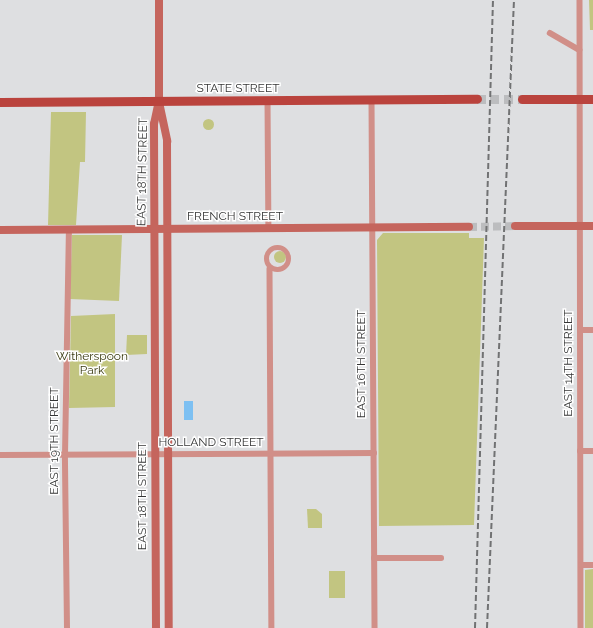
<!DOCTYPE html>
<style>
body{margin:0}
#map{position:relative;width:593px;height:628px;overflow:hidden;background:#dedfe1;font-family:Raleway,sans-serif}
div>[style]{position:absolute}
.green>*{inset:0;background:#c2c581}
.round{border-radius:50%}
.water>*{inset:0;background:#7dc0f2}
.secondary-tunnel>*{height:8px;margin-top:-4px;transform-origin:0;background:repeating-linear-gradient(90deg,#bcbdbf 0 8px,transparent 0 12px)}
.primary-tunnel>*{height:9px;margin-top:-4.5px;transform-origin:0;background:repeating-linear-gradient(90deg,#bcbdbf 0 9px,transparent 0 13.5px)}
.minor>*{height:5.5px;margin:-2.75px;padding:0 2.75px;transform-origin:2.75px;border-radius:2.75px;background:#d18f88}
.minor>.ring{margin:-2.75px;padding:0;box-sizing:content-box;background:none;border:5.5px solid #d18f88;border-radius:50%}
.secondary>*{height:8px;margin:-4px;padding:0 4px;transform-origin:4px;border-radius:4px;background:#c5655d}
.primary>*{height:9px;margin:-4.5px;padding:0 4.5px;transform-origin:4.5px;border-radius:4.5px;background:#ba433d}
.rail>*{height:2px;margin-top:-1px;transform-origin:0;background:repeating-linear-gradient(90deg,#717273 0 6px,transparent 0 9px)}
span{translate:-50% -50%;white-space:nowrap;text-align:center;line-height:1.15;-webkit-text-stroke:3px #fff;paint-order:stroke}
.street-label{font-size:12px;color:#343535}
.park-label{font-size:12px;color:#393a10}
</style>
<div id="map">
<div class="green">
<i style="clip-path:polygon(589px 0,593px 0,593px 30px,590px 30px)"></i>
<i style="clip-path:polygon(51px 112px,86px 112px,85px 162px,80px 162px,76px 225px,48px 225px)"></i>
<i class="round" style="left:202.5px;top:118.5px;width:11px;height:11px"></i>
<i style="clip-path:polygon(383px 233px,469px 233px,469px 238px,484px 238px,474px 525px,379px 526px,377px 240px)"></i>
<i style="clip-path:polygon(72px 235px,122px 235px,119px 301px,70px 299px)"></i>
<i class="round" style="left:274px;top:251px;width:12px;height:12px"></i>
<i style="clip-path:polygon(115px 314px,115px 407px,69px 408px,71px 316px)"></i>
<i style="clip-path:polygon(127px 335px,147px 335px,147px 354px,126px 355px)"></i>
<i style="clip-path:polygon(307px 509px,316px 509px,322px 514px,322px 528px,308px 528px)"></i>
<i style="clip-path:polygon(593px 569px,593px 628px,585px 628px,585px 570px)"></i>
<i style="clip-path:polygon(329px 571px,345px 571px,345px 598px,329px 598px)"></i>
</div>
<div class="water">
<i style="clip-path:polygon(184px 401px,193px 401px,193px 420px,184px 420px)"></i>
</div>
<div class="secondary-tunnel">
<i style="left:469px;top:227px;width:46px;rotate:-1.2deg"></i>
</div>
<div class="primary-tunnel">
<i style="left:477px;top:99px;width:45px"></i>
</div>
<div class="minor">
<i style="left:580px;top:0;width:628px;rotate:89.91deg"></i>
<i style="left:550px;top:33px;width:34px;rotate:30deg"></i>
<i style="left:268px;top:100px;width:129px;rotate:89.6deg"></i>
<i style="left:372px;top:100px;width:528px;rotate:89.67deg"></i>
<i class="ring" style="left:267px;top:248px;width:16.5px;height:16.5px"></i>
<i style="left:270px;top:269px;width:359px;rotate:89.7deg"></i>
<i style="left:580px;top:330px;width:13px"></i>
<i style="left:580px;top:451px;width:13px"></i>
<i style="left:0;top:455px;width:374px;rotate:-0.3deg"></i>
<i style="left:374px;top:558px;width:67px"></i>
<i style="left:581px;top:565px;width:12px"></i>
<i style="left:67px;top:628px;width:173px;rotate:-90.7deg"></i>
<i style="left:65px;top:455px;width:225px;rotate:-89deg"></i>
</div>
<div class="secondary">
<i style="left:159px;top:102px;width:40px;rotate:78deg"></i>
<i style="left:167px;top:141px;width:487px;rotate:89.8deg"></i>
<i style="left:515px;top:226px;width:78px"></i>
<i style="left:0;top:230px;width:469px;rotate:-0.4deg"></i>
<i style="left:156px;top:628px;width:504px;rotate:-90.23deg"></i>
<i style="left:154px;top:124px;width:24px;rotate:-78deg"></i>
<i style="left:159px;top:101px;width:101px;rotate:-90deg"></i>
</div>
<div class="primary">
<i style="left:522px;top:99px;width:71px"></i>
<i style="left:0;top:102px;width:477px;rotate:-0.4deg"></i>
</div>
<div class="rail">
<i style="left:475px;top:628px;width:628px;rotate:-88.36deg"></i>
<i style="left:487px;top:628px;width:629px;rotate:-87.54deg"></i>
</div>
<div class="street-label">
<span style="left:238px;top:89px">STATE STREET</span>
<span style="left:143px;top:172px;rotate:-89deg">EAST 18TH STREET</span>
<span style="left:235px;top:217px">FRENCH STREET</span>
<span style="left:569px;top:363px;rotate:-90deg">EAST 14TH STREET</span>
<span style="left:362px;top:364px;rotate:-90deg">EAST 16TH STREET</span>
<span style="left:55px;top:441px;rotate:-90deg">EAST 19TH STREET</span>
<span style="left:211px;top:443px">HOLLAND STREET</span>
<span style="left:143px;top:496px;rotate:-90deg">EAST 18TH STREET</span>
</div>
<div class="park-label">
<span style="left:92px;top:364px">Witherspoon<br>Park</span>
</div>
</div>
